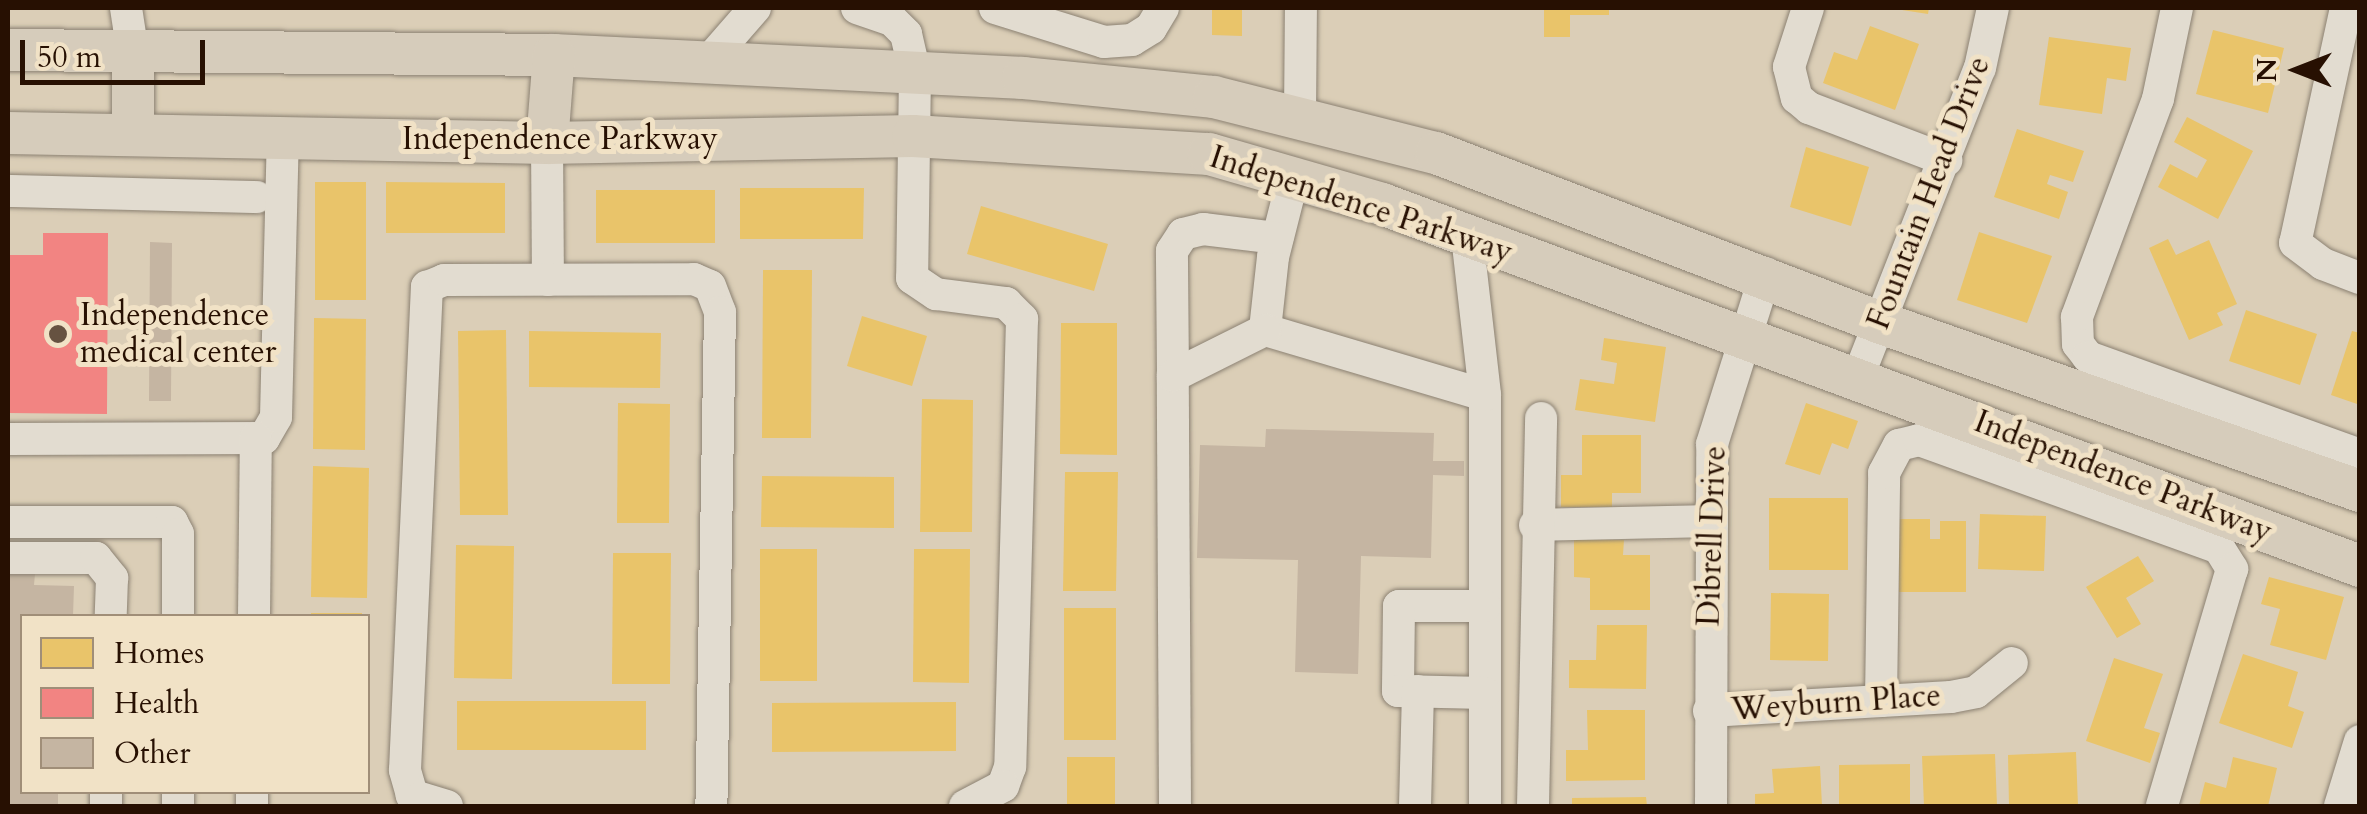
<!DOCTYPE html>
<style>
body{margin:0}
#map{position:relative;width:2367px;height:814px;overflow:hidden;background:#dbceb7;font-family:Cardo,serif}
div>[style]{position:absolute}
.homes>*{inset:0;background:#e9c46a}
.health>*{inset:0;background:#f28482}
.building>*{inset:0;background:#c5b5a2}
.roads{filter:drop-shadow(0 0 2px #8b8172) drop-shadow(0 0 2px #8b8172)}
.minor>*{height:32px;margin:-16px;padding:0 16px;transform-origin:16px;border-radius:16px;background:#e2dcd0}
.major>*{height:42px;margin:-21px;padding:0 21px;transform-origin:21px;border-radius:21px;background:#d6ccbb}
.dots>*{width:28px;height:28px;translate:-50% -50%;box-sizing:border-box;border:5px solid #f1e2c6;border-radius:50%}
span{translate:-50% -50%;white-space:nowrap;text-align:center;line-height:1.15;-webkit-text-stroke:10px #f1e2c6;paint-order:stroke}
.street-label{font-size:32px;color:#271002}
.poi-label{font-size:32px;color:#271002}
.left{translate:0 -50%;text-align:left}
.frame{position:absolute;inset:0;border:10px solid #271002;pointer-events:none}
.legend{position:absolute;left:20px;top:614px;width:350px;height:180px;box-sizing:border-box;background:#f1e2c6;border:2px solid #a08e78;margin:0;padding:12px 18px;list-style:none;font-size:30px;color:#271002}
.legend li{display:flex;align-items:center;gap:20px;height:50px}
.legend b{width:50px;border:2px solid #a08e78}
.north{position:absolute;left:2247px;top:20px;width:100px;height:100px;-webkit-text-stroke:8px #f1e2c6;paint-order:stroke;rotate:270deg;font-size:28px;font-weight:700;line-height:40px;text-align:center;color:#271002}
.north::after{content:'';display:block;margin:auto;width:35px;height:45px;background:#271002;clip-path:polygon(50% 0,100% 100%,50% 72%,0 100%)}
.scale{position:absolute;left:20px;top:40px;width:185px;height:45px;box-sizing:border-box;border:5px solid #271002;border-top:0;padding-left:12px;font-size:30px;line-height:35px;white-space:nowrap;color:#271002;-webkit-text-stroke:8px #f1e2c6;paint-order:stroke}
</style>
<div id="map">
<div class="homes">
<i style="clip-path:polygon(1212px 8px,1242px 8px,1242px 36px,1212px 35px)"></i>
<i style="clip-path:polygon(1544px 8px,1609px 8px,1609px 15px,1570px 15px,1570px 37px,1544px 37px)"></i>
<i style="clip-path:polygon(1889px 8px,1929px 8px,1928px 14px)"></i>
<i style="clip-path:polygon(1870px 26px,1919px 44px,1895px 110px,1823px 83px,1834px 52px,1857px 60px)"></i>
<i style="clip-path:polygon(2213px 30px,2284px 48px,2268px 113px,2196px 94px)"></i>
<i style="clip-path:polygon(2049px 37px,2131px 48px,2126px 81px,2107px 78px,2102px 114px,2039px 105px)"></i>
<i style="clip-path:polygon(2187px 117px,2253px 151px,2218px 219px,2158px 187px,2170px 164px,2197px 178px,2207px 160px,2174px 142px)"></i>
<i style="clip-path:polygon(2017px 129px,2084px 151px,2073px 182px,2050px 175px,2047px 184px,2068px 192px,2059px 219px,1994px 197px)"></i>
<i style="clip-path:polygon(1806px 147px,1869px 167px,1851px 226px,1790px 207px)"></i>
<i style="clip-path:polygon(315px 182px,366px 182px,366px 300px,315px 300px)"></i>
<i style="clip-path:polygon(386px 182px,505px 183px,505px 233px,386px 233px)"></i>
<i style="clip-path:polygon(740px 188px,864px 188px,863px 239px,740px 239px)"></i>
<i style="clip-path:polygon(596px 190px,715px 190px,715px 243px,596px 243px)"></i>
<i style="clip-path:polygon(981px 206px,1108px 244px,1094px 291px,967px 254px)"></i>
<i style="clip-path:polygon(1979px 232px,2052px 256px,2027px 323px,1957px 300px)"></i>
<i style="clip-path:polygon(2168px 239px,2176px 255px,2209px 240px,2237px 304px,2217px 313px,2223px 325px,2189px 340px,2149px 248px)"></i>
<i style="clip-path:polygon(763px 270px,812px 270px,811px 438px,762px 438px)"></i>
<i style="clip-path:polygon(2246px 310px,2317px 334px,2300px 385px,2229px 361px)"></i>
<i style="clip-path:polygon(862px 316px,927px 336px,912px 386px,847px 366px)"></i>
<i style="clip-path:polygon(314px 318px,366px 319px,365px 450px,313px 449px)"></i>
<i style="clip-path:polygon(1061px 323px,1117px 323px,1117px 455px,1060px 454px)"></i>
<i style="clip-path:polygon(506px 330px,508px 515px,460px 515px,458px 331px)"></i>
<i style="clip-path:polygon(529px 331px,661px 333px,660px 388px,529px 387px)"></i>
<i style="clip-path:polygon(2352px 331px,2360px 333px,2360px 405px,2331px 395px)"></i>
<i style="clip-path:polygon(1604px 338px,1666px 347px,1655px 422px,1575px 410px,1580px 379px,1614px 384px,1617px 363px,1601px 360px)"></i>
<i style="clip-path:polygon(922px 399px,973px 400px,972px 532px,920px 532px)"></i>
<i style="clip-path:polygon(618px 403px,670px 404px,669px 523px,617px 523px)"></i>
<i style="clip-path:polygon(1806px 403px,1858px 421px,1848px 449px,1832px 443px,1820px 475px,1785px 464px)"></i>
<i style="clip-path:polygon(1582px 435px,1641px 435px,1641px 493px,1612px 493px,1612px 507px,1561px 507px,1561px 475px,1582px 475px)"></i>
<i style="clip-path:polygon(313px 466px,369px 468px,367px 598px,311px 597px)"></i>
<i style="clip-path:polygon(1065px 472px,1118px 472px,1116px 591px,1063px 591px)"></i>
<i style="clip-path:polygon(762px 476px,894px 477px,894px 528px,761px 527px)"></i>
<i style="clip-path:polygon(1769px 498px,1848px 498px,1848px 570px,1769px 570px)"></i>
<i style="clip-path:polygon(1980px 514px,2046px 516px,2044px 571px,1978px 569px)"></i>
<i style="clip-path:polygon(1899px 519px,1930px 519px,1930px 539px,1940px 539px,1940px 521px,1966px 521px,1966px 592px,1899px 592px)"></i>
<i style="clip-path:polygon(1574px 539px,1624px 540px,1623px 555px,1650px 555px,1650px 610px,1590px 610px,1590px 578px,1574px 577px)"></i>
<i style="clip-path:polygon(456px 545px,514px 546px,512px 679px,454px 678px)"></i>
<i style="clip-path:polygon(760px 549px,817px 549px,817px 681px,760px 681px)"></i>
<i style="clip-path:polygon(914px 549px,970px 549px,969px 683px,913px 682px)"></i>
<i style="clip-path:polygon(613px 553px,671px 553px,670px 684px,612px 684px)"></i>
<i style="clip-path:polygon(2138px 556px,2154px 581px,2126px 598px,2141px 624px,2117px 638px,2086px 587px)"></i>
<i style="clip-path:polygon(2269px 577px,2344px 597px,2326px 660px,2270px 645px,2280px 609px,2261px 604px)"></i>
<i style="clip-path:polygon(1771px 593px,1829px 594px,1828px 661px,1770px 660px)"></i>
<i style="clip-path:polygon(1064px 608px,1116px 608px,1116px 740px,1064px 740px)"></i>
<i style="clip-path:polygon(311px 613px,362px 613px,362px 616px,311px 616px)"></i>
<i style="clip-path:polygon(1597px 625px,1647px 625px,1646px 689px,1569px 688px,1569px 660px,1596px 660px)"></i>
<i style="clip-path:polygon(2243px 654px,2298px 672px,2288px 706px,2304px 712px,2292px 748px,2219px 723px)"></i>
<i style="clip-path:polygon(2114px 658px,2163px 674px,2144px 728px,2160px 733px,2150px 763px,2086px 741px)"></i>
<i style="clip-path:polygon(457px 701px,646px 701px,646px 750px,457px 750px)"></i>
<i style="clip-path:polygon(956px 702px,956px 751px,772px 752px,772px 703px)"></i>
<i style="clip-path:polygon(1587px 710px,1645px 710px,1645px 780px,1566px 781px,1566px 750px,1588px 750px)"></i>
<i style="clip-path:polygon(2076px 752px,2078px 806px,2009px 806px,2008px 755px)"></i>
<i style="clip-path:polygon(1995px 754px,1997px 806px,1924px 806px,1922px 756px)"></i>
<i style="clip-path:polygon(1067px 757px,1115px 757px,1115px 806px,1067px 806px)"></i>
<i style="clip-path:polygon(2233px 757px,2277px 768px,2268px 806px,2199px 806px,2205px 782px,2226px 788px)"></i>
<i style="clip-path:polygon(1910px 764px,1910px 806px,1839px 806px,1839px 765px)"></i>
<i style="clip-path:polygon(1820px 766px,1822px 806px,1755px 806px,1755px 794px,1774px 793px,1772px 769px)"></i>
<i style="clip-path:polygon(1646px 797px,1647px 806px,1572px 806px,1572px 798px)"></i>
</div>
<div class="health">
<i style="clip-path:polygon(43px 233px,108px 233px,107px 414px,8px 413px,8px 255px,43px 255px)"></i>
</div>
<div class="building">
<i style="clip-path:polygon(150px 242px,172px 243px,171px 401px,149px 401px)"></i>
<i style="clip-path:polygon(1266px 429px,1434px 433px,1433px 461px,1464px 461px,1464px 476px,1433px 475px,1431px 558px,1361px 556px,1358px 674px,1295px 672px,1298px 560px,1197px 558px,1200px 445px,1265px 447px)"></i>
<i style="clip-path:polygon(8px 573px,35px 574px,34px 585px,74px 586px,73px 616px,22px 616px,22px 792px,58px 792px,58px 806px,8px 806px)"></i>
</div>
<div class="roads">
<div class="minor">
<i style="left:126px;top:8px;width:47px;rotate:81.3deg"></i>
<i style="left:857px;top:8px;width:37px;rotate:19deg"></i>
<i style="left:892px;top:20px;width:20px;rotate:45deg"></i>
<i style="left:906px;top:34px;width:40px;rotate:77deg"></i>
<i style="left:915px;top:73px;width:205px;rotate:90.8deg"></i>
<i style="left:912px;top:278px;width:29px;rotate:34deg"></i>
<i style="left:936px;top:294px;width:71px;rotate:7.3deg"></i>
<i style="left:1006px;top:303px;width:23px;rotate:45deg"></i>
<i style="left:1022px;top:319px;width:448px;rotate:91.5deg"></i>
<i style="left:1010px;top:767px;width:20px;rotate:110deg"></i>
<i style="left:1003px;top:786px;width:43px;rotate:152.2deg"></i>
<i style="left:995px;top:8px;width:114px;rotate:17.3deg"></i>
<i style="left:1104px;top:42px;width:28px;rotate:-4deg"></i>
<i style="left:1132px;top:40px;width:22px;rotate:-32deg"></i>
<i style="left:1151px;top:28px;width:23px;rotate:-59deg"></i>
<i style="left:1808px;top:8px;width:62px;rotate:107.9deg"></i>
<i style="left:1789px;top:67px;width:32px;rotate:76deg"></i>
<i style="left:1797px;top:98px;width:16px;rotate:40deg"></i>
<i style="left:1809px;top:108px;width:147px;rotate:20.8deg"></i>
<i style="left:2177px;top:8px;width:93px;rotate:101.8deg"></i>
<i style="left:2158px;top:99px;width:233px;rotate:110.4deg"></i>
<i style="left:2077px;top:317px;width:27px;rotate:88deg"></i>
<i style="left:2078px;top:344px;width:16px;rotate:52deg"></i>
<i style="left:2088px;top:357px;width:289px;rotate:19.8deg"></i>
<i style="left:2346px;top:8px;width:240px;rotate:102.2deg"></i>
<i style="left:2295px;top:243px;width:35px;rotate:37deg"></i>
<i style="left:2323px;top:264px;width:40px;rotate:21deg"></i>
<i style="left:707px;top:63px;width:73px;rotate:-48.9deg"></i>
<i style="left:1300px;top:115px;width:107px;rotate:-89.5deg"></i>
<i style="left:547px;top:143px;width:137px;rotate:89.6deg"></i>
<i style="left:1293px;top:178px;width:81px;rotate:104.2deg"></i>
<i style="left:1273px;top:257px;width:73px;rotate:96.3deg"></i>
<i style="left:1265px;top:330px;width:229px;rotate:16.5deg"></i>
<i style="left:1485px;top:395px;width:411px;rotate:90deg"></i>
<i style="left:8px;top:191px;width:249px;rotate:1.4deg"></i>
<i style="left:1467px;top:236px;width:160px;rotate:83.5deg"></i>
<i style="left:1173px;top:376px;width:125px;rotate:-90.5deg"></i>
<i style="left:1172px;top:251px;width:20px;rotate:-57deg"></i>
<i style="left:1183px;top:234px;width:21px;rotate:-14deg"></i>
<i style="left:1203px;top:229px;width:75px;rotate:6.9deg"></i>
<i style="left:1858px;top:377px;width:332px;rotate:-68.5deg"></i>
<i style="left:1980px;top:68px;width:61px;rotate:-77.8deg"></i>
<i style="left:8px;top:439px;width:256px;rotate:-0.2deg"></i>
<i style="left:264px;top:438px;width:24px;rotate:-60deg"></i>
<i style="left:276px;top:417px;width:280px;rotate:-88.6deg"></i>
<i style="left:8px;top:522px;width:164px"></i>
<i style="left:172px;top:522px;width:13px;rotate:63deg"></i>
<i style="left:178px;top:534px;width:82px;rotate:90deg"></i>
<i style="left:1535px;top:525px;width:173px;rotate:-1.3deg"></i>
<i style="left:8px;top:558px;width:88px"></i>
<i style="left:96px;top:558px;width:26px;rotate:51deg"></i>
<i style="left:112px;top:578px;width:38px;rotate:92deg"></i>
<i style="left:1485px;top:606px;width:86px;rotate:180deg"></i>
<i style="left:1399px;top:606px;width:85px;rotate:90.7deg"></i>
<i style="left:1398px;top:691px;width:87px;rotate:1.3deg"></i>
<i style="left:254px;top:616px;width:178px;rotate:-89.4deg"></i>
<i style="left:1881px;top:701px;width:228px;rotate:-89.2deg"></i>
<i style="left:1884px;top:473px;width:32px;rotate:-62deg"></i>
<i style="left:1899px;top:445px;width:21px;rotate:-14deg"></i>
<i style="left:1919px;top:440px;width:319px;rotate:19.8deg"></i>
<i style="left:2219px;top:548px;width:25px;rotate:58deg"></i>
<i style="left:2232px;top:569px;width:247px;rotate:106.5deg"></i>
<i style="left:1709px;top:711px;width:242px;rotate:-3.3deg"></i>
<i style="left:1951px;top:697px;width:25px;rotate:-11deg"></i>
<i style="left:1976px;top:692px;width:46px;rotate:-38.9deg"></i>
<i style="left:106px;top:806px;width:14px;rotate:-90deg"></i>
<i style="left:178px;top:806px;width:14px;rotate:-90deg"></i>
<i style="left:252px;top:806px;width:14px;rotate:-90deg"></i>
<i style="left:447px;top:806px;width:37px;rotate:-163deg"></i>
<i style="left:412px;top:795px;width:26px;rotate:-106deg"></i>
<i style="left:405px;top:770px;width:484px;rotate:-87.4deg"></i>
<i style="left:427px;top:287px;width:18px;rotate:-22deg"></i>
<i style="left:444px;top:280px;width:250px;rotate:-0.2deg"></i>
<i style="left:694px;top:279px;width:17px;rotate:24deg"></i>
<i style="left:710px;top:286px;width:28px;rotate:69deg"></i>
<i style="left:720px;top:312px;width:494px;rotate:91deg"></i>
<i style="left:1175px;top:806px;width:430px;rotate:-90.3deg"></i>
<i style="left:1173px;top:376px;width:103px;rotate:-26.6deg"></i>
<i style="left:1415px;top:806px;width:115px;rotate:-88.5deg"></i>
<i style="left:1533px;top:806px;width:388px;rotate:-88.8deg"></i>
<i style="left:1711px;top:806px;width:362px;rotate:-89.8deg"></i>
<i style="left:1712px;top:444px;width:179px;rotate:-72.5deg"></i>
<i style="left:2340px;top:806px;width:68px;rotate:-72.9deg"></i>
</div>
<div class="major">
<i style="left:8px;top:50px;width:546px;rotate:0.52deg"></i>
<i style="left:554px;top:55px;width:470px;rotate:2.8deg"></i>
<i style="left:1023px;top:78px;width:192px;rotate:5.7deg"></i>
<i style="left:1214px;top:97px;width:229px;rotate:14.2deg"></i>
<i style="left:1436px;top:153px;width:476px;rotate:20.9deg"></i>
<i style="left:1881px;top:323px;width:508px;rotate:19.33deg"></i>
<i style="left:8px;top:133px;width:539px;rotate:1.06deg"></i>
<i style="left:547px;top:143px;width:366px;rotate:-1.1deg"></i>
<i style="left:913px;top:136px;width:297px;rotate:3.5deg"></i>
<i style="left:1209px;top:154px;width:180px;rotate:16.1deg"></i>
<i style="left:1382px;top:204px;width:1043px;rotate:20.31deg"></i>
<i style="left:133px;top:133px;width:79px;rotate:-90deg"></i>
<i style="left:547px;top:143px;width:88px;rotate:-85.5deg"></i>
</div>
</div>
<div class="dots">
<i style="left:58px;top:334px;background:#665241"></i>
</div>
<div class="street-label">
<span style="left:560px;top:139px">Independence Parkway</span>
<span style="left:1929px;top:193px;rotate:-69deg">Fountain Head Drive</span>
<span style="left:1361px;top:205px;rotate:18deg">Independence Parkway</span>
<span style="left:2123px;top:477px;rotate:21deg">Independence Parkway</span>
<span style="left:1712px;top:536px;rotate:-88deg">Dibrell Drive</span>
<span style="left:1836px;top:703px;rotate:-4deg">Weyburn Place</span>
</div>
<div class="poi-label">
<span class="left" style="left:80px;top:334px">Independence<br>medical center</span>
</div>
<div class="frame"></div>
<ul class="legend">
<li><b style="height:28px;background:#e9c46a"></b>Homes</li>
<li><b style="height:28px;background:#f28482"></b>Health</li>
<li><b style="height:28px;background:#c5b5a2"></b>Other</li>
</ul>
<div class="north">N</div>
<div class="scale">50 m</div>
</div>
